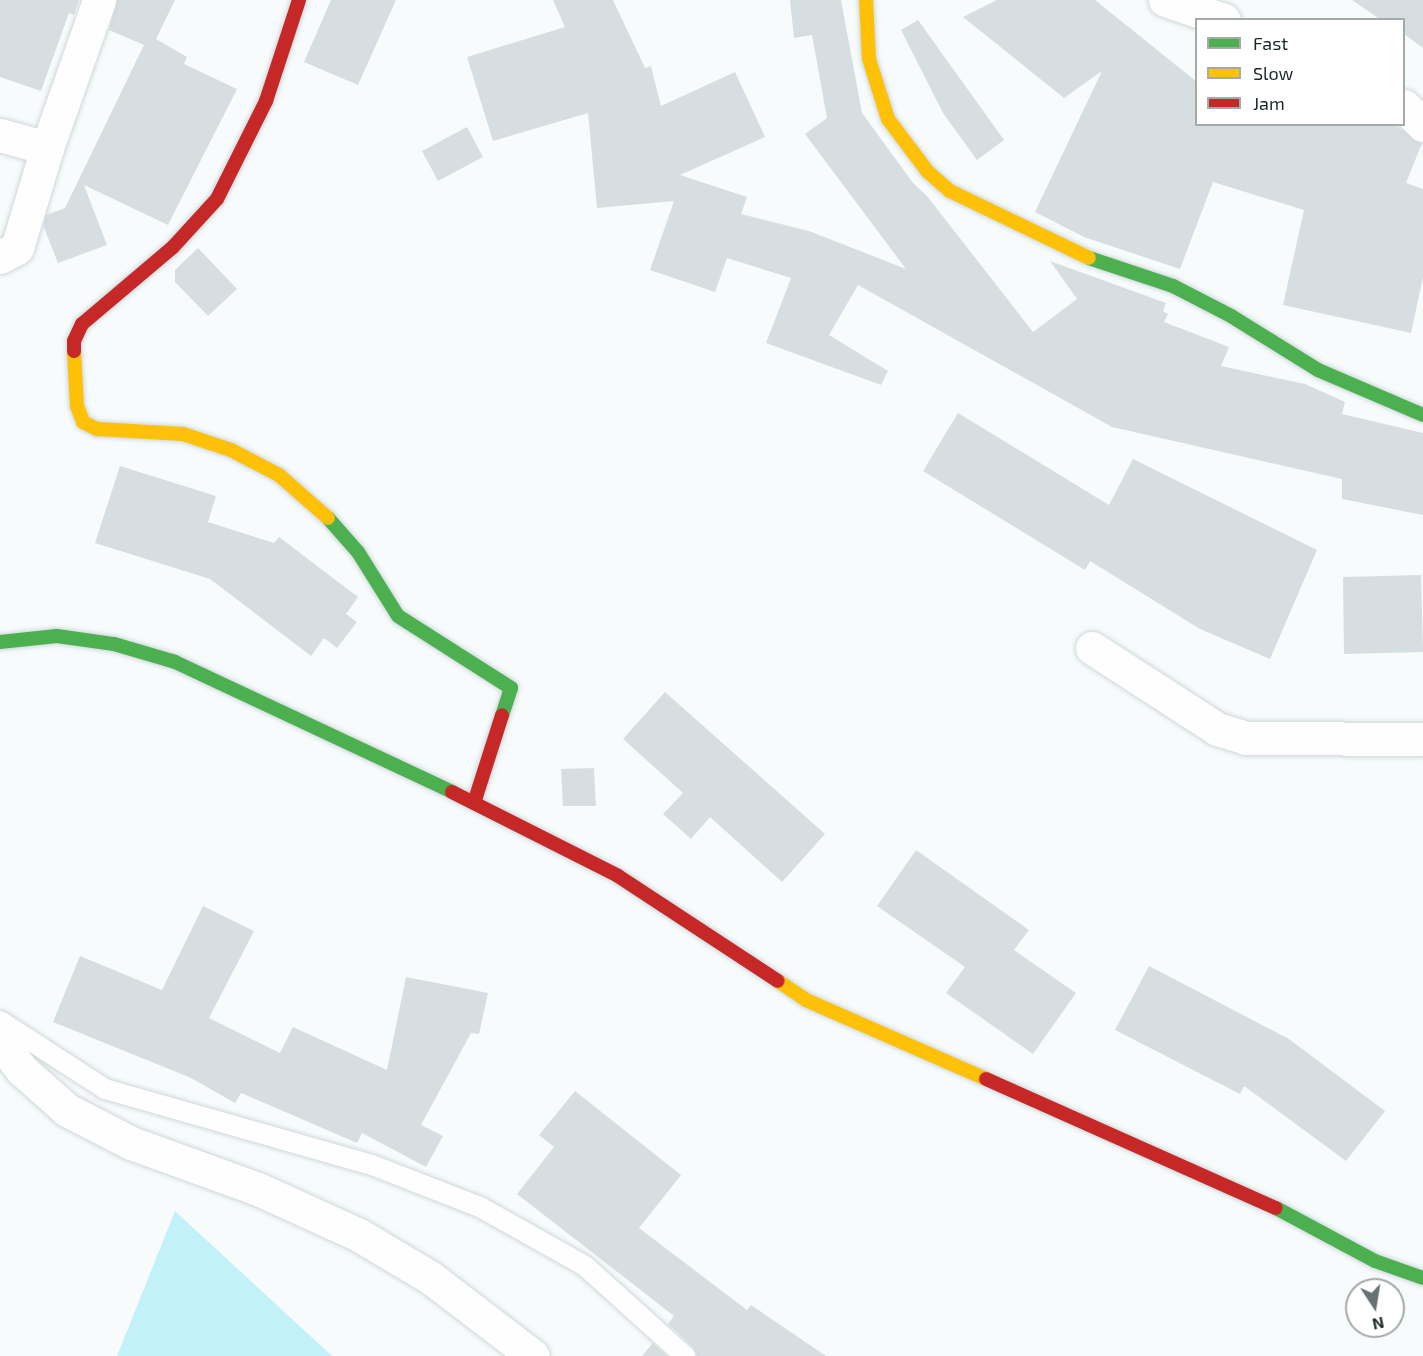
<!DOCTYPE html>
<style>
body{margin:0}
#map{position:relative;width:1423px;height:1356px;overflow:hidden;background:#f7fbfc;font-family:"Exo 2",sans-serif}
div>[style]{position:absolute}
.green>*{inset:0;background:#c2f2f8}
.building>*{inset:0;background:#d7dee1}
.roads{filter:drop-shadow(0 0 2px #cfd8d9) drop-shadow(0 0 2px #cfd8d9)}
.lane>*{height:20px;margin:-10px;padding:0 10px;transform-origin:10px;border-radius:10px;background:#fefeff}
.street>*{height:33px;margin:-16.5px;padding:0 16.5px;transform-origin:16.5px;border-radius:16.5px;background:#fefeff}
.fast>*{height:14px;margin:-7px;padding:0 7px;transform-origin:7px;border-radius:7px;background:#4caf50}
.slow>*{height:14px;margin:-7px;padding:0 7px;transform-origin:7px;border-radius:7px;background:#ffc107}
.jam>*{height:14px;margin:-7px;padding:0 7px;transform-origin:7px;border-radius:7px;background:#c62828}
span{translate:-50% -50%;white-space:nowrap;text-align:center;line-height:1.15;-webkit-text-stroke:6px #fff;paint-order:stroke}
.legend{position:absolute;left:1195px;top:18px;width:210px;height:108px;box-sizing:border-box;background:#fff;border:2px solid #a4a9a9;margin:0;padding:8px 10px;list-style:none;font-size:18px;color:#1b2829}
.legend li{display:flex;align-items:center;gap:12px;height:30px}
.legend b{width:30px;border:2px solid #a4a9a9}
.north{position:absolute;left:1345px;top:1278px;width:60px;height:60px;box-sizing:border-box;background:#fff;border:2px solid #a4a9a9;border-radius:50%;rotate:168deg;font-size:16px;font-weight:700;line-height:24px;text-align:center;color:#1b2829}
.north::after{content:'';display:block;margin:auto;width:21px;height:27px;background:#687273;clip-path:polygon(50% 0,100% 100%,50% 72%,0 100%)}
</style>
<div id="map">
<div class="green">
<i style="clip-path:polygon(175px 1211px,332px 1356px,117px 1356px)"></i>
</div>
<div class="building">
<i style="clip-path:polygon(0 0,79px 0,74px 15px,69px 13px,41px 91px,0 77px)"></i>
<i style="clip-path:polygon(117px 0,175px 0,156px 39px,187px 57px,184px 64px,237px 89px,168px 225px,84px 185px,107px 245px,58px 263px,43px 225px,46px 215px,65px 208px,144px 45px,109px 30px)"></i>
<i style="clip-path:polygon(331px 0,396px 0,358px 85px,304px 62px)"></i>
<i style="clip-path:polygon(553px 0,613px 0,645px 68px,651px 66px,661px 106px,735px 72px,765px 137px,680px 175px,747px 197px,741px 214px,809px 231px,906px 269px,805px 134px,827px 118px,812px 35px,794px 38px,790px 0,841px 0,862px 113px,913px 183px,927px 196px,1033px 332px,1077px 299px,1050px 261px,1166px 303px,1163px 311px,1168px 314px,1164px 322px,1229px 347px,1221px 366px,1305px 384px,1345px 402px,1342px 414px,1423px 433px,1423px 515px,1342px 499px,1342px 479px,1112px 427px,858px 285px,829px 335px,888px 371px,881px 385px,766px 343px,791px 278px,727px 258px,715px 292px,650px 270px,674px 201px,597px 208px,588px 113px,493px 141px,467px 57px,565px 27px)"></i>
<i style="clip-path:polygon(997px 0,1095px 0,1197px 82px,1197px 124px,1393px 124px,1422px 143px,1406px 183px,1423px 189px,1423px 277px,1411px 333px,1283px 305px,1304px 210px,1213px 182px,1180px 269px,1084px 237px,1035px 212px,1102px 71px,1064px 98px,963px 17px)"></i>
<i style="clip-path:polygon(1352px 0,1423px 0,1423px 48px,1404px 34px,1404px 20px,1381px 20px)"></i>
<i style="clip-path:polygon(918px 20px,1004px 140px,977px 160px,943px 113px,901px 30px)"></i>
<i style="clip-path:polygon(467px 127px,483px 157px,438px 181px,422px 151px)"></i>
<i style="clip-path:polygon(198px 248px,237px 289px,208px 316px,175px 282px,175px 270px)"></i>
<i style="clip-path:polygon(958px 413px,1109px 505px,1133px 459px,1317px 550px,1270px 659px,1200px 629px,1090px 561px,1085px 570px,923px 471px)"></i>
<i style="clip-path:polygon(120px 466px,216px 496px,208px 522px,274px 543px,279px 537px,358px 597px,346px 614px,357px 622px,337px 648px,324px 638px,311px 656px,210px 579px,95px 543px)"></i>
<i style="clip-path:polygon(1421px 575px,1423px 652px,1344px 654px,1343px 577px)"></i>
<i style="clip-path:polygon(665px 692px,825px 834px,782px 882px,710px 817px,691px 839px,663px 814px,683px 793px,623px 739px)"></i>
<i style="clip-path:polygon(594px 768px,596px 806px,563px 806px,561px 769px)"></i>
<i style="clip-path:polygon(916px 850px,1029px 930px,1014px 950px,1076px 993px,1033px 1054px,946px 993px,965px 967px,877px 906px)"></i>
<i style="clip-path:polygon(203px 906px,254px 931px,209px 1018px,280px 1053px,293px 1027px,387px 1070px,406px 977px,488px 993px,479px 1034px,471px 1033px,421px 1125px,443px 1136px,426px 1167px,362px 1133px,357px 1143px,241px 1093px,235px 1103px,191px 1078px,53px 1022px,80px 956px,162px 990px)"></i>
<i style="clip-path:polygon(1149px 966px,1289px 1039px,1385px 1111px,1346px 1161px,1244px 1086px,1240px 1094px,1115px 1030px)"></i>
<i style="clip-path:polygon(575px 1091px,681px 1175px,639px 1228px,747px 1310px,751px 1305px,826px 1356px,697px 1356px,693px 1347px,668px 1324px,674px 1316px,517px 1194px,554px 1147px,539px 1135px)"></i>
<i style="clip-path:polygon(653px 1343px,667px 1356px,642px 1356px)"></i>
</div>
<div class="roads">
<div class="lane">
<i style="left:0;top:1021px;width:125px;rotate:32.9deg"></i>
<i style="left:105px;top:1089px;width:278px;rotate:15.9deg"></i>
<i style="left:372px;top:1165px;width:116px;rotate:21.3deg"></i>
<i style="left:480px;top:1207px;width:120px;rotate:29.3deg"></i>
<i style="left:585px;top:1266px;width:135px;rotate:42deg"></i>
</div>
<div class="street">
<i style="left:1165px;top:0;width:62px;rotate:18.7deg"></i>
<i style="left:1404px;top:106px;width:27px;rotate:45deg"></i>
<i style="left:0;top:135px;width:49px;rotate:15.5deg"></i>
<i style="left:47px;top:148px;width:157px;rotate:-70.6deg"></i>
<i style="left:0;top:257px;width:19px;rotate:-28deg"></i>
<i style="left:17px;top:248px;width:104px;rotate:-73.3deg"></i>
<i style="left:1092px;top:648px;width:149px;rotate:32.9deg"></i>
<i style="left:1217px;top:729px;width:30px;rotate:17deg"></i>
<i style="left:1246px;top:738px;width:177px;rotate:0.3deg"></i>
<i style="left:0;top:1041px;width:36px;rotate:53deg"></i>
<i style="left:22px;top:1070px;width:60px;rotate:41.6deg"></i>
<i style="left:67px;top:1110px;width:72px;rotate:27.3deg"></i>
<i style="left:131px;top:1143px;width:135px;rotate:19.9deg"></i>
<i style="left:258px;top:1189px;width:111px;rotate:24.5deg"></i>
<i style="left:359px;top:1235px;width:84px;rotate:30.8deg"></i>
<i style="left:431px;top:1278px;width:128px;rotate:37.4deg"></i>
</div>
<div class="fast">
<i style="left:1089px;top:258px;width:89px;rotate:18.4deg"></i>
<i style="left:1173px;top:286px;width:65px;rotate:27.3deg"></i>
<i style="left:1231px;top:316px;width:102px;rotate:31.8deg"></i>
<i style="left:1318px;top:370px;width:114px;rotate:23.2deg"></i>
<i style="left:328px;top:518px;width:45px;rotate:48.6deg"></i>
<i style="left:358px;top:552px;width:75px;rotate:58deg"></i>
<i style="left:398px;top:616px;width:134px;rotate:32.5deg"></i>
<i style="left:511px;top:688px;width:28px;rotate:108deg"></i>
<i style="left:0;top:642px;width:57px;rotate:-6deg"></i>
<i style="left:57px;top:636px;width:58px;rotate:8deg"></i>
<i style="left:114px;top:644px;width:64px;rotate:16.4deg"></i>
<i style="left:175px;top:662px;width:306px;rotate:25.1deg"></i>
<i style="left:1276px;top:1208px;width:112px;rotate:28.2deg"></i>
<i style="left:1375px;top:1261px;width:51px;rotate:19.5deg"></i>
</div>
<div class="slow">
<i style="left:866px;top:0;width:59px;rotate:87.1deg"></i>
<i style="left:869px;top:59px;width:63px;rotate:72.4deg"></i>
<i style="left:888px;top:119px;width:66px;rotate:53deg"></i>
<i style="left:928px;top:172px;width:29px;rotate:41deg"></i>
<i style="left:950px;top:191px;width:154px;rotate:25.7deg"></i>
<i style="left:74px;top:351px;width:55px;rotate:86.9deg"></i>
<i style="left:77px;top:406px;width:17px;rotate:69deg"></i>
<i style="left:83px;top:422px;width:16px;rotate:27deg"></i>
<i style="left:97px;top:429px;width:86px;rotate:3.3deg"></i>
<i style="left:183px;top:434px;width:51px;rotate:18.4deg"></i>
<i style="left:231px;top:450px;width:54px;rotate:27.5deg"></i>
<i style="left:279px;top:475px;width:65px;rotate:41.3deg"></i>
<i style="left:778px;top:981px;width:34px;rotate:34deg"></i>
<i style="left:806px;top:1000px;width:197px;rotate:23.7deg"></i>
</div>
<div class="jam">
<i style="left:74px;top:351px;width:10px;rotate:-90deg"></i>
<i style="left:74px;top:341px;width:19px;rotate:-65deg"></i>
<i style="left:82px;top:324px;width:119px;rotate:-40.2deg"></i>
<i style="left:173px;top:247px;width:65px;rotate:-47.5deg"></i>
<i style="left:217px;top:199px;width:110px;rotate:-63.4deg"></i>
<i style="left:266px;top:101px;width:106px;rotate:-71.9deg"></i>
<i style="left:452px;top:792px;width:186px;rotate:26.8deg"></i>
<i style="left:618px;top:876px;width:191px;rotate:33.3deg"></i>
<i style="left:474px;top:803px;width:92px;rotate:-72.3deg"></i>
<i style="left:986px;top:1079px;width:317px;rotate:24deg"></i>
</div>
</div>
<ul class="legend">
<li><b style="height:8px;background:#4caf50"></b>Fast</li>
<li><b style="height:8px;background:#ffc107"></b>Slow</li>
<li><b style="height:8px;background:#c62828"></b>Jam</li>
</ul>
<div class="north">N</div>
</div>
